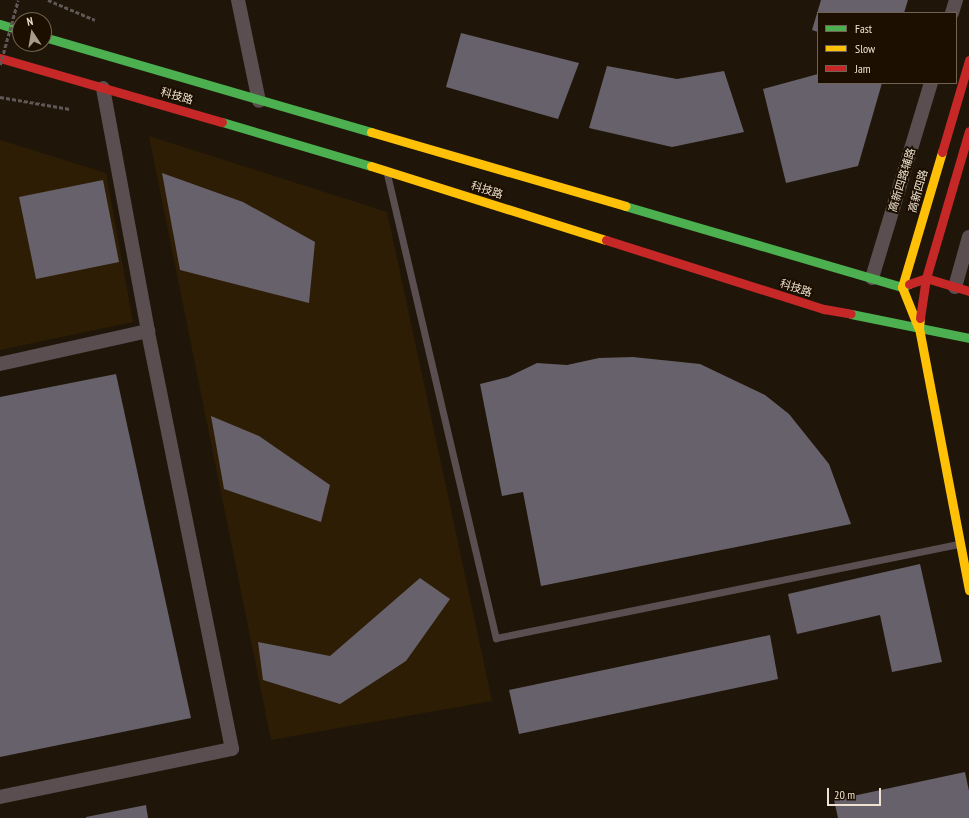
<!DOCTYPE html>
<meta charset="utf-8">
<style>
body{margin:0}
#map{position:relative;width:969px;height:818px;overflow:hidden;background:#1f1609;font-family:"PT Sans Narrow","Noto Sans SC",sans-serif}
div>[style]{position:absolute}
.built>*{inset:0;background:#2d1d05}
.building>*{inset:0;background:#67616b}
.path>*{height:2.5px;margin-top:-1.25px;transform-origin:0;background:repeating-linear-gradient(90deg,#605756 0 4px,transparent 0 6px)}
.lane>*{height:7px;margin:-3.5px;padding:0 3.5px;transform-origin:3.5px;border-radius:3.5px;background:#5a4e50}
.street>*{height:14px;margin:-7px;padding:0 7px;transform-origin:7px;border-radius:7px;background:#5a4e50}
.fast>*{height:9px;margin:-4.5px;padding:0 4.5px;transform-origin:4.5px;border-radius:4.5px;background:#4caf50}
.slow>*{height:9px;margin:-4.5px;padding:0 4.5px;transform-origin:4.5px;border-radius:4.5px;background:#ffc107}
.jam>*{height:9px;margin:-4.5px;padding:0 4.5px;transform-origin:4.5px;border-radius:4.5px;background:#c62828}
.path-bridge>*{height:2.5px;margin-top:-1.25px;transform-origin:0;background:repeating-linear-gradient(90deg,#605756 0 4px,transparent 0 6px)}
span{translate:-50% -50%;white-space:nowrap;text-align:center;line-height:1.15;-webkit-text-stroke:4px #1c0f00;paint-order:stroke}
.street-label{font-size:11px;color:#eee2d2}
.legend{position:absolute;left:817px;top:12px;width:140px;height:72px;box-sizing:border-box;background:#1c0f00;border:1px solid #706354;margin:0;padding:5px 7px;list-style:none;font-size:12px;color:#eee2d2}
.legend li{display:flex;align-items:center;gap:8px;height:20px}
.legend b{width:20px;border:1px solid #706354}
.north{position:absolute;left:12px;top:12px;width:40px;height:40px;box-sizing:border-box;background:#1c0f00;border:1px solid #706354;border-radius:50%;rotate:348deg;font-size:11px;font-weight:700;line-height:16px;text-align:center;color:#eee2d2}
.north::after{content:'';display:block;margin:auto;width:14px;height:18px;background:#a69b8c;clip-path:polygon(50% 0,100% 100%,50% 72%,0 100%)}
.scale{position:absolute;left:827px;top:788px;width:54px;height:18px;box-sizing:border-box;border:2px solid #eee2d2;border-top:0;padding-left:5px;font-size:12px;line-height:14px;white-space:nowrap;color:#eee2d2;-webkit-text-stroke:3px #1c0f00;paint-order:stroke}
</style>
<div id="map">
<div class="built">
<i style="clip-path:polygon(149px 136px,387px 212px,492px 701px,271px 740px)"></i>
<i style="clip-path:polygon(0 140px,106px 173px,133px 322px,0 350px)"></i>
</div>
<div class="building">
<i style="clip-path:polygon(821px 0,908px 0,904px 13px,818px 13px,818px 32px,812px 30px)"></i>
<i style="clip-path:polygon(461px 33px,579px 63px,558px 119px,446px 87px)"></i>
<i style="clip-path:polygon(607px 66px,677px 79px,724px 71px,744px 132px,672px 147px,589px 128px)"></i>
<i style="clip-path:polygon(818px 74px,818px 83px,882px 83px,858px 166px,786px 183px,763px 89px)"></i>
<i style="clip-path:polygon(162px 173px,243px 202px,315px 242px,309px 303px,180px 270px)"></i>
<i style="clip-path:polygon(103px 180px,119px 262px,36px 279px,19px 197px)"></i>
<i style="clip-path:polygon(633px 357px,700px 364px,765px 395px,789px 414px,829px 464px,851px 524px,541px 586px,523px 492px,502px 496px,480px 384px,508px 377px,537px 363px,567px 365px,599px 358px)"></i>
<i style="clip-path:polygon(116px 374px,191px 718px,0 757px,0 397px)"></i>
<i style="clip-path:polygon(211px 416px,259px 436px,330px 485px,321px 522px,224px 489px)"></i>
<i style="clip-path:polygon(920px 564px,942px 662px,892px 672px,880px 615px,797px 634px,788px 594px)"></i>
<i style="clip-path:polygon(420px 578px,450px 599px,406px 661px,340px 704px,263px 680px,258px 642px,330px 656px)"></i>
<i style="clip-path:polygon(770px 635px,778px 679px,519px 734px,509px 690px)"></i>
<i style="clip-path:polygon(965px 772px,969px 791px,969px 818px,838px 818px,834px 800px)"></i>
<i style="clip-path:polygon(146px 805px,148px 818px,86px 818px,86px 817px)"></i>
</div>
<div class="path">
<i style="left:48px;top:0;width:51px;rotate:23.1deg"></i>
<i style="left:0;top:97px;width:71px;rotate:9.7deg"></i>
</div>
<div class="lane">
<i style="left:387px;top:174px;width:477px;rotate:76.8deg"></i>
<i style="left:496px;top:638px;width:473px;rotate:-11.5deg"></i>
</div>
<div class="street">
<i style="left:238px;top:0;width:103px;rotate:78.3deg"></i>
<i style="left:952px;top:13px;width:14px;rotate:-73deg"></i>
<i style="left:872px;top:278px;width:204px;rotate:-73.2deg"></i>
<i style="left:955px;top:287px;width:52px;rotate:-74.4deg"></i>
<i style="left:0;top:364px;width:152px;rotate:-12.6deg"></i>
<i style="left:0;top:797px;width:237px;rotate:-11.7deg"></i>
<i style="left:232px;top:749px;width:426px;rotate:-101.4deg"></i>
<i style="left:148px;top:331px;width:247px;rotate:-100.5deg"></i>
</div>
<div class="fast">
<i style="left:0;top:24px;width:21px;rotate:17deg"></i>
<i style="left:44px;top:37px;width:341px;rotate:16.2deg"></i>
<i style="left:222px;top:122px;width:155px;rotate:16.5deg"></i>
<i style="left:625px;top:206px;width:289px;rotate:16.3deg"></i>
<i style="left:902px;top:287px;width:8px;rotate:-23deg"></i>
<i style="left:851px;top:314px;width:120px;rotate:11.5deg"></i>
</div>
<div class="slow">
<i style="left:371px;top:132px;width:265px;rotate:16.2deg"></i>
<i style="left:371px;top:166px;width:246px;rotate:17.5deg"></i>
<i style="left:920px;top:318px;width:10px;rotate:96deg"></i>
<i style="left:919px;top:328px;width:267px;rotate:79.2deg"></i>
<i style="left:918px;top:327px;width:43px;rotate:-111.8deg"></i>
<i style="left:902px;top:287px;width:141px;rotate:-73.5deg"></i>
</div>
<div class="jam">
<i style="left:0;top:58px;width:231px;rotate:16.1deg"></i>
<i style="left:942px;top:152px;width:96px;rotate:-73.6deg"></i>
<i style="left:606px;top:240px;width:229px;rotate:17.6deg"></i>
<i style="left:824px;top:309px;width:27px;rotate:10deg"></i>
<i style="left:909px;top:284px;width:18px;rotate:-19deg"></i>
<i style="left:926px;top:278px;width:45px;rotate:16.8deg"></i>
<i style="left:920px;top:318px;width:40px;rotate:-81.5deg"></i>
<i style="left:926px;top:278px;width:153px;rotate:-73.7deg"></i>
</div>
<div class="path-bridge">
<i style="left:0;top:65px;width:67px;rotate:-74.5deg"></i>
</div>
<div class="street-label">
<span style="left:177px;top:96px;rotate:16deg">科技路</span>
<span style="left:902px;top:180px;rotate:-73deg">高新四路辅路</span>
<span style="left:487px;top:190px;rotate:18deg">科技路</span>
<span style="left:918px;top:191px;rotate:-74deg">高新四路</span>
<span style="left:796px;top:288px;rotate:18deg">科技路</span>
</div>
<ul class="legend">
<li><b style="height:5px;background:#4caf50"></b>Fast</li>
<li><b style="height:5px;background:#ffc107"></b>Slow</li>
<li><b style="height:5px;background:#c62828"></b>Jam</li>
</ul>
<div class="north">N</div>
<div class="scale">20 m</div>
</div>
